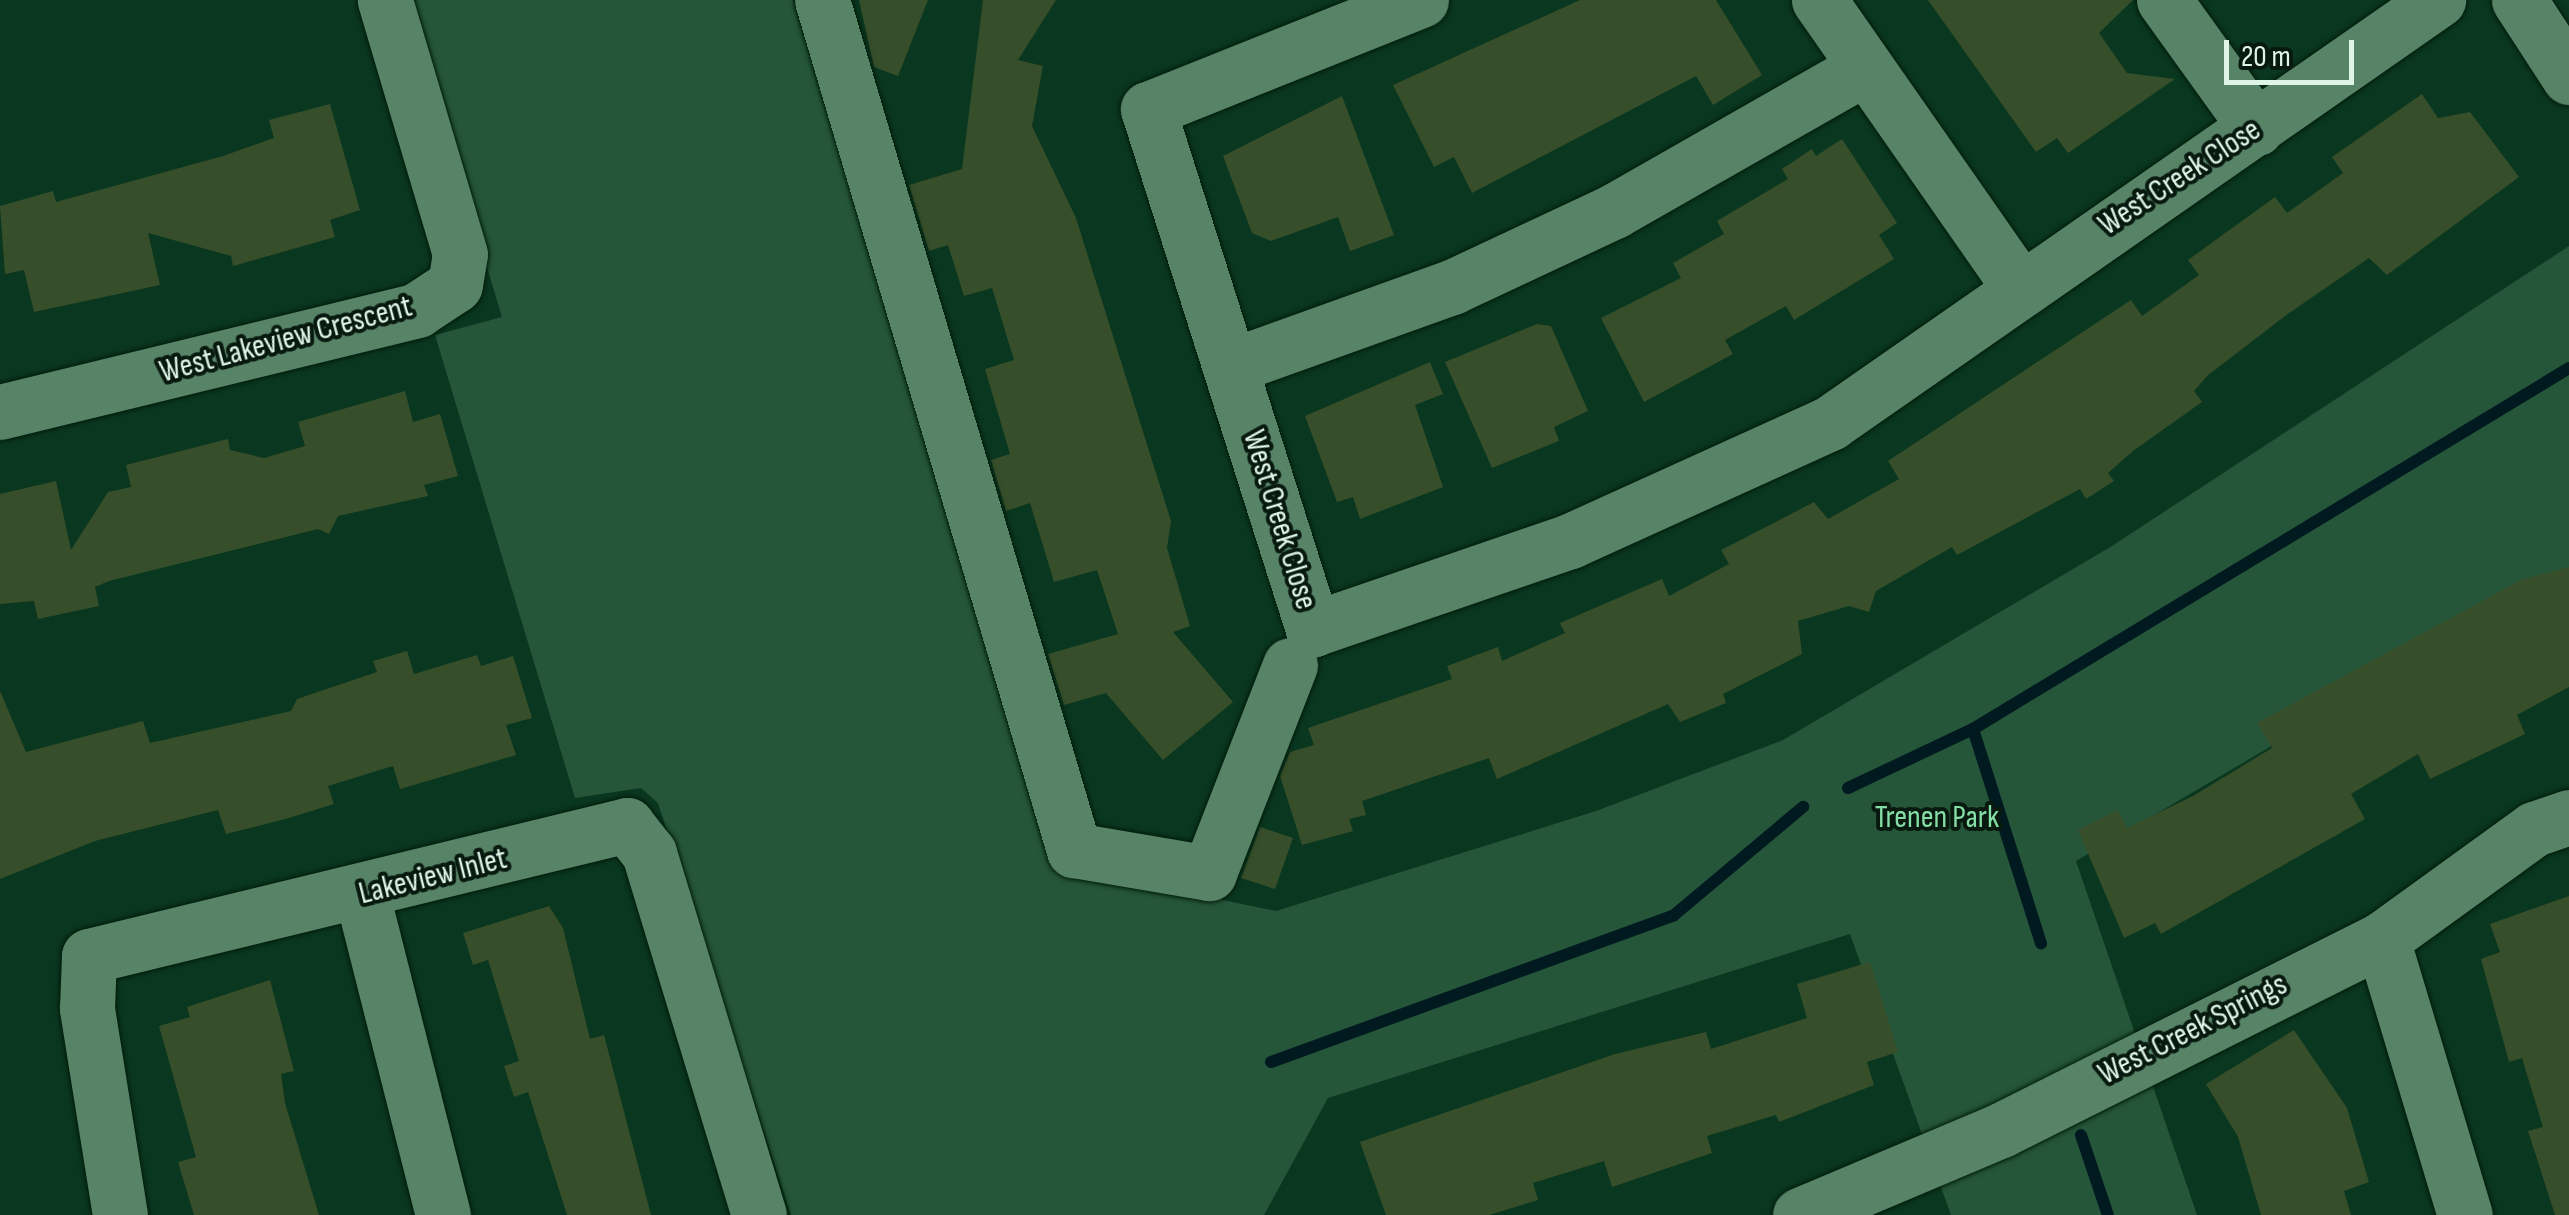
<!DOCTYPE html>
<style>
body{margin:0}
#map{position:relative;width:2569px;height:1215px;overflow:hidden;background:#0a371f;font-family:"Sofia Sans Condensed",sans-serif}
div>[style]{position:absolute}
.green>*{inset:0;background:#255639}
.stream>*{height:12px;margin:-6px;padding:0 6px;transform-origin:6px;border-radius:6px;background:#011a20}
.building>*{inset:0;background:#374e2a}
.roads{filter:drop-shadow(0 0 2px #001c0b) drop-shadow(0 0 2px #001c0b)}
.minor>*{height:55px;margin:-27.5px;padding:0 27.5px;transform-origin:27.5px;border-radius:27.5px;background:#578367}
span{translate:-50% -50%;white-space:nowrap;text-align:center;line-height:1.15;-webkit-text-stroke:8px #081a0f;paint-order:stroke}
.street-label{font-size:32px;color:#dff6e6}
.park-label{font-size:32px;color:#86dea7}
.scale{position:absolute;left:2224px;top:40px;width:130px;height:45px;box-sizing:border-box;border:5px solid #dff6e6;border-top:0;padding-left:12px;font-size:30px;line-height:35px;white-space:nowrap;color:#dff6e6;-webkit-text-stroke:8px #081a0f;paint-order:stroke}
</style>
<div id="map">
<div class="green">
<i style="clip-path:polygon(406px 0,793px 0,1054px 865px,1276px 911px,1596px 811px,1783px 740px,2112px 546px,2569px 246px,2569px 571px,2076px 861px,2197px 1215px,1951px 1215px,1850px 934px,1328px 1098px,1264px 1215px,791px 1215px,658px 803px,641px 788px,575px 798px,435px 335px,502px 317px)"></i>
</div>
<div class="stream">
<i style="left:1973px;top:729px;width:225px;rotate:72.4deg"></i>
<i style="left:1848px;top:788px;width:138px;rotate:-25.3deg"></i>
<i style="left:1973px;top:729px;width:697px;rotate:-31.2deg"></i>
<i style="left:1271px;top:1062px;width:428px;rotate:-20deg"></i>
<i style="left:1673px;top:916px;width:170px;rotate:-40deg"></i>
<i style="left:2081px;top:1135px;width:84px;rotate:71.4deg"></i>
</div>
<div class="building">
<i style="clip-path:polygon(859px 0,928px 0,898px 76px,874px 67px)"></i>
<i style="clip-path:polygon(983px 0,1056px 0,1018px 60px,1043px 66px,1032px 126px,1076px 218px,1171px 521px,1167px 548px,1190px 626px,1173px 632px,1233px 702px,1163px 760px,1106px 693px,1064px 705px,1048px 654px,1118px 634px,1097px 570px,1054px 582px,1030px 503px,1006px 511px,991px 460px,1010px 454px,985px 369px,1014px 360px,992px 288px,964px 296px,948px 245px,929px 251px,909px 185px,962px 169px)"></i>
<i style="clip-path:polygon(1580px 0,1716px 0,1762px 75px,1713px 105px,1696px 76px,1472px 193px,1454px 157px,1434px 167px,1393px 85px)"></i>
<i style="clip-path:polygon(1928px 0,2133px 0,2099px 33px,2127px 73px,2175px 79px,2068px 153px,2057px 138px,2036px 152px)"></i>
<i style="clip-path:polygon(2422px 94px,2438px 118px,2470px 112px,2519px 177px,2387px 275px,2369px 258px,2285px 316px,2207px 376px,2194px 391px,2202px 402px,2133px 451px,2108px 473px,2114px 481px,2086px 499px,2080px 489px,1957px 555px,1952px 547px,1876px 591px,1869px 612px,1849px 606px,1798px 621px,1802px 654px,1723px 694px,1726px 703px,1680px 722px,1668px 704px,1497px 779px,1489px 758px,1362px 801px,1366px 815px,1349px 819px,1353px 831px,1302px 845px,1280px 776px,1290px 752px,1314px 745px,1308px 728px,1452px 679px,1447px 666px,1498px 647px,1502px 661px,1565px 633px,1560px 623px,1662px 579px,1669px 596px,1729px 564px,1721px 550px,1766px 527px,1814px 502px,1828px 519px,1899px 479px,1888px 461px,2131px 300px,2142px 316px,2199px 275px,2188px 260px,2275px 197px,2287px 213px,2343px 173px,2332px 157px)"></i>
<i style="clip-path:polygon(1342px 96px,1394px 235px,1350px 251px,1338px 217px,1271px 241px,1252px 233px,1223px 156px)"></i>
<i style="clip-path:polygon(330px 104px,360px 210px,330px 220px,335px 237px,233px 266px,231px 256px,148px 233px,160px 285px,34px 312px,24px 270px,5px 274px,0 206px,53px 191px,56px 202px,223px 156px,274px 138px,269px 120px)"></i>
<i style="clip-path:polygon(1842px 139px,1897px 223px,1879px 235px,1894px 259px,1794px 320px,1786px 306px,1725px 340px,1733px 354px,1644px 402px,1601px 318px,1681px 278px,1673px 263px,1724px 234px,1717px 221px,1788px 179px,1782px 169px,1812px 149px,1816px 156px)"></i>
<i style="clip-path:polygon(1537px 324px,1551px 326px,1588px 411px,1554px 427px,1559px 441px,1492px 468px,1445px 362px)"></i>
<i style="clip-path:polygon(1430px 362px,1443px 394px,1415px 405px,1443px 487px,1360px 519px,1353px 497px,1337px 502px,1305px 416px)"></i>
<i style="clip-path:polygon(405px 391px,413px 422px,440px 414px,458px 476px,424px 485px,428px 496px,338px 516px,329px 534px,318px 529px,109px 581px,95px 587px,99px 606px,38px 619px,34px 601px,0 604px,0 494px,56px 481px,71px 550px,108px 492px,131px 487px,126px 465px,228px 439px,230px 450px,264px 458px,305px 446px,298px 422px)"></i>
<i style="clip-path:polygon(2569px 567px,2569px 687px,2517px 715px,2525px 734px,2430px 779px,2418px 754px,2351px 794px,2365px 819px,2161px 934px,2155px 923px,2124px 938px,2078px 830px,2118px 810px,2127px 828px,2193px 796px,2272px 748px,2257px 723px,2521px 580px)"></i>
<i style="clip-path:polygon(407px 651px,414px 674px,477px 655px,481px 666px,513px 656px,532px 718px,506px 725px,516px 755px,400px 789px,393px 766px,328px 786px,334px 804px,289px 818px,226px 834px,218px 810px,95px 841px,0 879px,0 691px,26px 752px,143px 721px,150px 743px,291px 711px,297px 699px,377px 672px,373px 661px)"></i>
<i style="clip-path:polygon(1260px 827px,1293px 838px,1275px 889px,1241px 878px)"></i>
<i style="clip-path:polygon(2569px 896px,2569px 1215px,2555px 1215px,2528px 1131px,2543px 1127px,2522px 1058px,2509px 1062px,2481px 959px,2500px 952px,2490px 924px)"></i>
<i style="clip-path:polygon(549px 906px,563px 928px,590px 1039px,604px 1035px,651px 1215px,567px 1215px,528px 1092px,514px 1097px,504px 1066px,519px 1061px,488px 960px,473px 965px,463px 933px)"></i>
<i style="clip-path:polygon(1870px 962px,1898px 1052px,1867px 1062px,1874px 1085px,1779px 1122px,1776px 1115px,1707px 1136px,1712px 1153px,1612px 1187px,1604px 1161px,1533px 1183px,1538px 1200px,1489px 1215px,1386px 1215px,1360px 1142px,1615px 1054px,1706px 1032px,1711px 1049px,1807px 1018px,1797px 984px)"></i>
<i style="clip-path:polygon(270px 980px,294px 1071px,281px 1074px,285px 1103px,319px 1215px,194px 1215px,178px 1162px,196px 1157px,159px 1026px,190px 1017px,187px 1007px)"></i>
<i style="clip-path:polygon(2294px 1030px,2347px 1108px,2369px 1182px,2344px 1191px,2351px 1215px,2261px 1215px,2238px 1137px,2206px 1084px)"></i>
</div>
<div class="roads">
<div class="minor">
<i style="left:822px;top:0;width:887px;rotate:73.49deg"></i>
<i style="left:1074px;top:850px;width:137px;rotate:9.7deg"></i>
<i style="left:1209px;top:873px;width:223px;rotate:-68.7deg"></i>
<i style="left:1421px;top:0;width:294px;rotate:158.2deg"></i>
<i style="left:1148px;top:109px;width:546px;rotate:72.4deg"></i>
<i style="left:1313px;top:629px;width:272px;rotate:-18.9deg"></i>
<i style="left:1570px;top:541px;width:286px;rotate:-24.4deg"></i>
<i style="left:1830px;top:423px;width:741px;rotate:-34.83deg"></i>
<i style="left:1819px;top:0;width:348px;rotate:55.1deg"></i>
<i style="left:2164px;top:0;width:158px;rotate:54.3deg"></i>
<i style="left:2519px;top:0;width:92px;rotate:57deg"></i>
<i style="left:1231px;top:366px;width:235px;rotate:-19.7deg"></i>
<i style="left:1452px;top:287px;width:179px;rotate:-25.1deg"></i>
<i style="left:1614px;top:211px;width:289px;rotate:-29.7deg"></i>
<i style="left:0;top:412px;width:429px;rotate:-13.7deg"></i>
<i style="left:417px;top:310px;width:45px;rotate:-33.3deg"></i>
<i style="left:455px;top:285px;width:31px;rotate:-81deg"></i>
<i style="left:460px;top:254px;width:265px;rotate:-106.5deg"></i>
<i style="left:362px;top:895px;width:330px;rotate:75.8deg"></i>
<i style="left:2382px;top:939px;width:288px;rotate:73.3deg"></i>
<i style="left:120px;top:1215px;width:210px;rotate:-99.1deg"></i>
<i style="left:87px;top:1008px;width:52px;rotate:-87.8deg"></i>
<i style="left:89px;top:956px;width:554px;rotate:-13.68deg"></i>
<i style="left:627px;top:825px;width:36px;rotate:52deg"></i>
<i style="left:649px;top:853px;width:378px;rotate:73.1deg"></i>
<i style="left:1800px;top:1215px;width:218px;rotate:-22.9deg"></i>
<i style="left:2001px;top:1130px;width:426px;rotate:-26.6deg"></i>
<i style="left:2382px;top:939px;width:188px;rotate:-35.9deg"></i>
<i style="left:2534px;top:829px;width:37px;rotate:-19deg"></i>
</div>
</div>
<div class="street-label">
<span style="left:2180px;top:178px;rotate:-33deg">West Creek Close</span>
<span style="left:286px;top:340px;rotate:-15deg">West Lakeview Crescent</span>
<span style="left:1279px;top:520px;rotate:73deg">West Creek Close</span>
<span style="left:433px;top:877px;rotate:-14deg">Lakeview Inlet</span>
<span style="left:2193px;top:1030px;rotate:-27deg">West Creek Springs</span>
</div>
<div class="park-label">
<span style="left:1937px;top:818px">Trenen Park</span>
</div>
<div class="scale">20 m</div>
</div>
